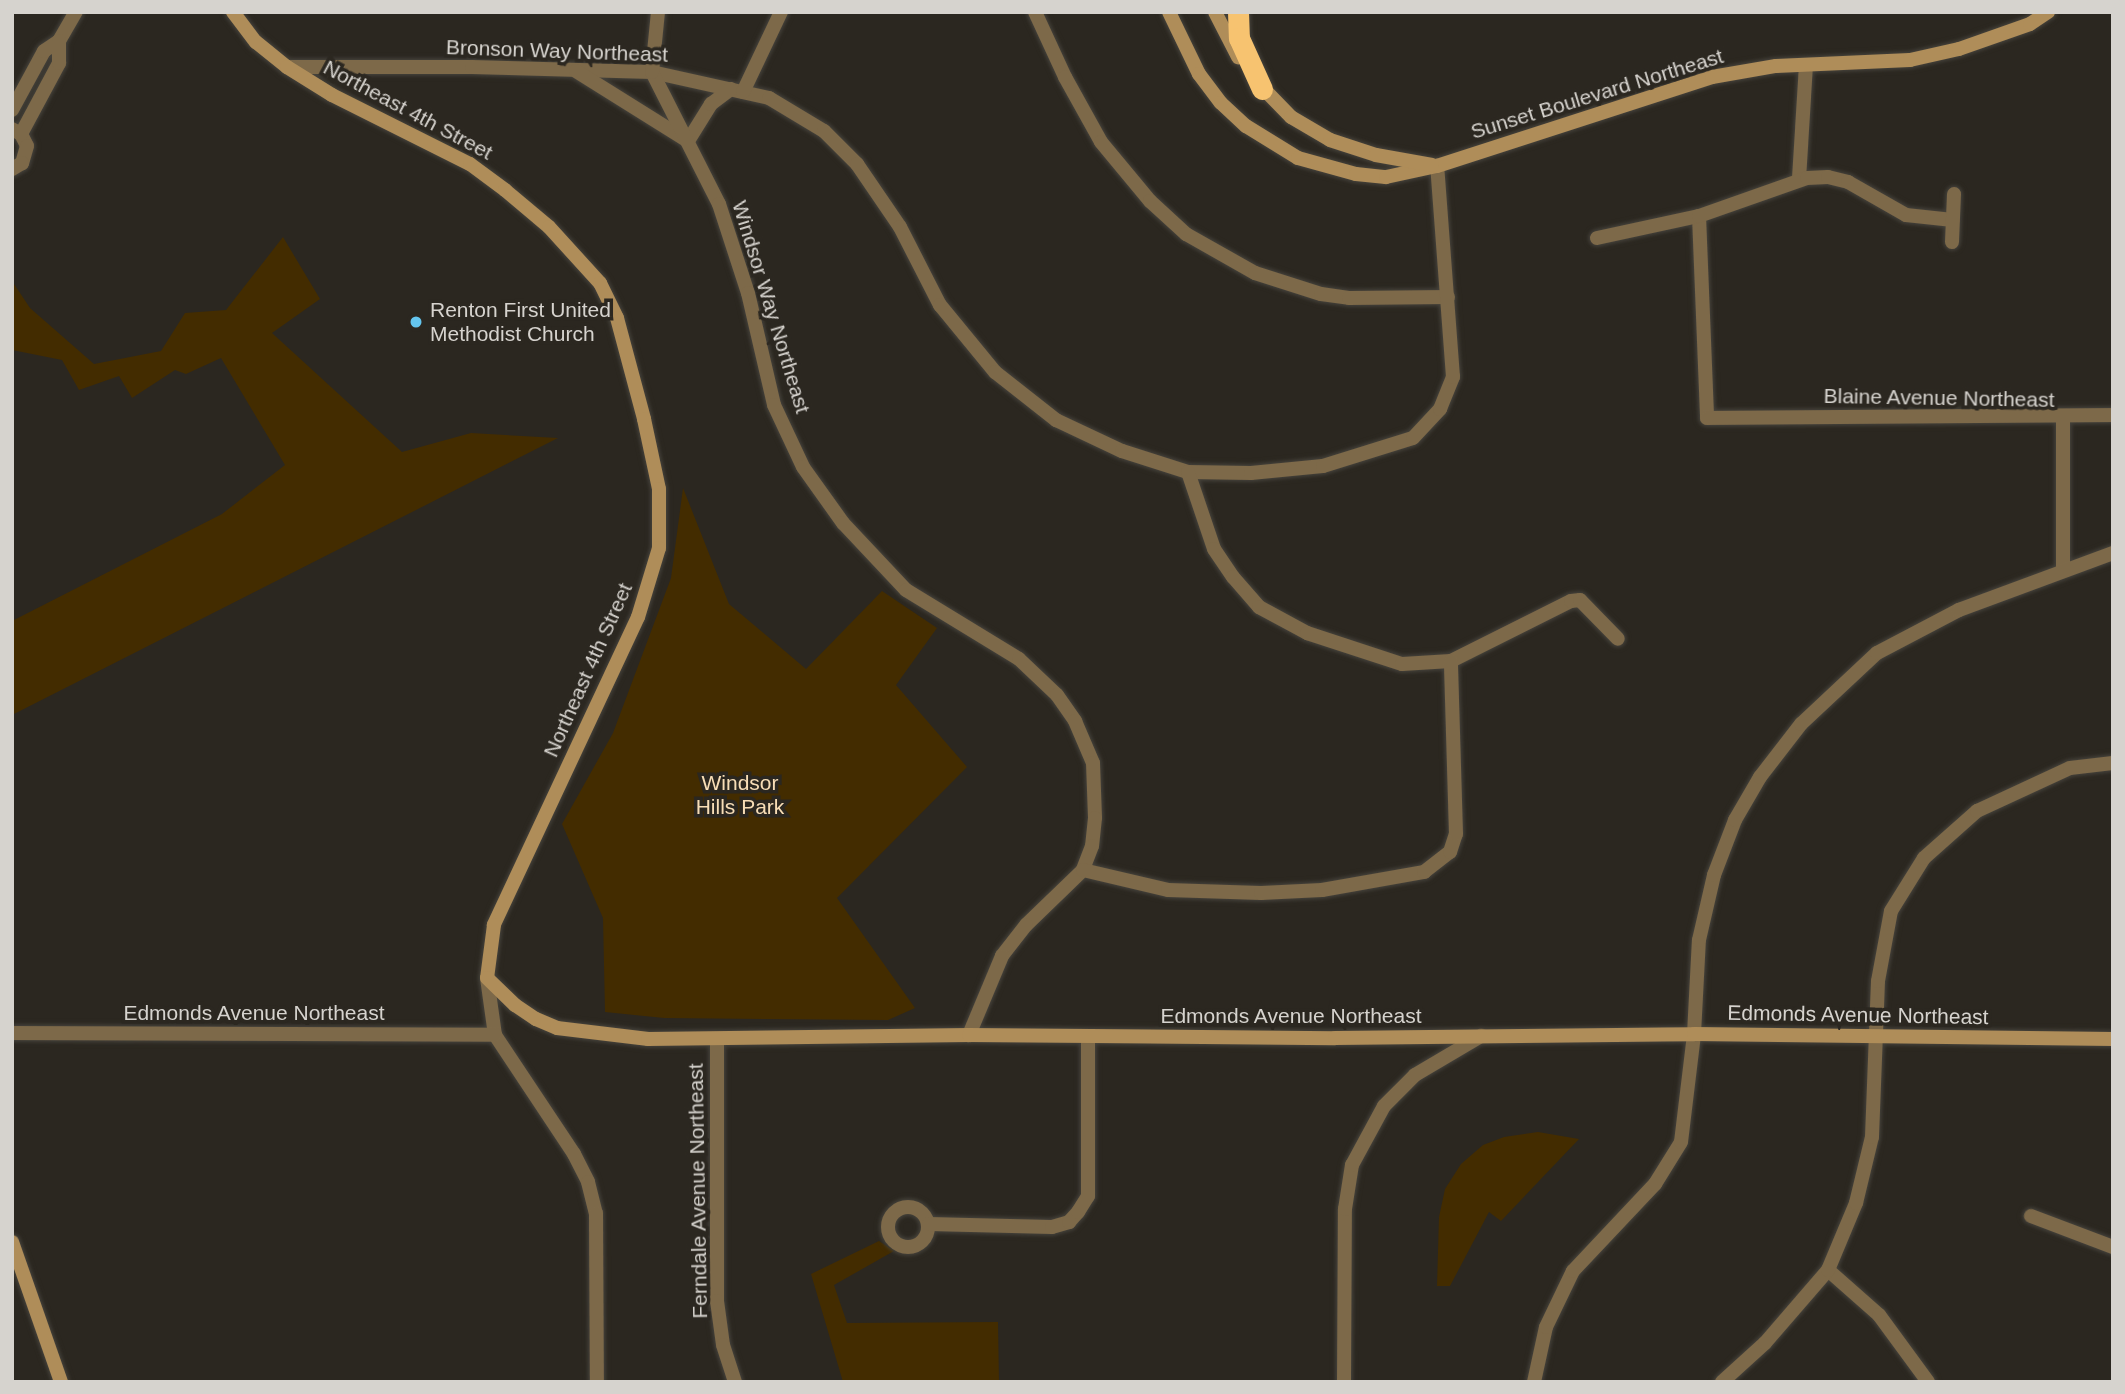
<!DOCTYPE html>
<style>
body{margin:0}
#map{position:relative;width:2125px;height:1394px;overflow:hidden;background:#2b2720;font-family:Helvetica,sans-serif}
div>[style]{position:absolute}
.green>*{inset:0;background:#432c00}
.roads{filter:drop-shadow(0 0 2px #46433c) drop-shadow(0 0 2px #46433c)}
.street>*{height:14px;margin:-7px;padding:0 7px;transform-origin:7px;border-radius:7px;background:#7d6949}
.street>.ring{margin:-7px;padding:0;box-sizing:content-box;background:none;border:14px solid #7d6949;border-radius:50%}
.secondary>*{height:14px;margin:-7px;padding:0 7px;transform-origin:7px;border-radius:7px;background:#af8d59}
.highway>*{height:21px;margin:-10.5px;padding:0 10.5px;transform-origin:10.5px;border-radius:10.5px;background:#f7c370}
.dots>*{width:19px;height:19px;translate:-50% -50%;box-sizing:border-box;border:4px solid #2b2720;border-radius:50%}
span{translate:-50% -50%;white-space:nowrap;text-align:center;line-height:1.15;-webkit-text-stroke:7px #2b2720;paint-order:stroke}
.street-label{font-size:21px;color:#d6d3ce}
.poi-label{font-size:21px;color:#d6d3ce}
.left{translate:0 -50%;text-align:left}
.park-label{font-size:21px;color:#f7ddb6}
.frame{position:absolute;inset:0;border:14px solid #d6d3ce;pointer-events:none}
</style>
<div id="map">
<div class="green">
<i style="clip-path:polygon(283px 237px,320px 299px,272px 333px,402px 452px,471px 433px,558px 438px,12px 715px,12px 621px,222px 514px,285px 465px,221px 358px,186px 374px,175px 370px,132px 398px,119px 376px,79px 390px,62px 360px,12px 350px,12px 281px,30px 308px,94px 364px,161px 351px,185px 313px,226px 310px)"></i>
<i style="clip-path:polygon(683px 488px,729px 604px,806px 669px,882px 591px,937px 628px,896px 685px,967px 767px,837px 898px,915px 1008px,888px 1020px,664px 1018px,605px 1012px,603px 918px,562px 824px,613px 733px,671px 578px)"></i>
<i style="clip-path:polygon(1538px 1132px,1579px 1139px,1501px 1221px,1489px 1212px,1450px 1286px,1437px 1286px,1439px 1217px,1445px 1189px,1461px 1164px,1483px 1145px,1504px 1137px)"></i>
<i style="clip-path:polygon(879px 1241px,894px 1251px,834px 1285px,847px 1323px,998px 1322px,999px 1382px,843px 1382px,811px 1274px)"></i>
</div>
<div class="roads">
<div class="street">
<i style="left:1035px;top:12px;width:72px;rotate:65.2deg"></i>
<i style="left:1065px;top:77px;width:74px;rotate:61deg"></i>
<i style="left:1101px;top:142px;width:77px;rotate:50.3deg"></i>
<i style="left:1150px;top:201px;width:49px;rotate:42.5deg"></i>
<i style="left:1186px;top:234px;width:79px;rotate:29.5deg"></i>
<i style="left:1255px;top:273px;width:69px;rotate:17.7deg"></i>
<i style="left:1321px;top:294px;width:28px;rotate:8deg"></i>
<i style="left:1349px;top:298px;width:99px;rotate:-0.6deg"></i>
<i style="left:287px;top:67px;width:185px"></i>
<i style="left:472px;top:67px;width:180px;rotate:1.6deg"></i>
<i style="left:652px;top:72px;width:120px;rotate:12.5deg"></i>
<i style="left:769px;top:98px;width:64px;rotate:31deg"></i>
<i style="left:824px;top:131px;width:47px;rotate:45deg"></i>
<i style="left:857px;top:164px;width:76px;rotate:55.7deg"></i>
<i style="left:900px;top:227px;width:88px;rotate:62.9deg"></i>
<i style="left:940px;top:305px;width:87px;rotate:50.6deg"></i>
<i style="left:995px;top:372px;width:78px;rotate:38.2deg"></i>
<i style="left:1056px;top:420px;width:73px;rotate:25.2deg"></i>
<i style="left:1122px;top:451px;width:69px;rotate:17.7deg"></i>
<i style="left:1188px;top:472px;width:63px;rotate:0.9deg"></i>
<i style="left:1251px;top:473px;width:72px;rotate:-5.6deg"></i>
<i style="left:1323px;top:466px;width:94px;rotate:-17.3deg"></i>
<i style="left:1413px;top:438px;width:40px;rotate:-47deg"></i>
<i style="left:1440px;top:409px;width:35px;rotate:-68deg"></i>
<i style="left:1453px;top:377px;width:212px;rotate:-94.3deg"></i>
<i style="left:576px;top:71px;width:132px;rotate:32deg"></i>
<i style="left:688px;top:141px;width:44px;rotate:-58.1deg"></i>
<i style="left:711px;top:104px;width:25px;rotate:-37deg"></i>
<i style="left:652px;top:72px;width:148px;rotate:63.1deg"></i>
<i style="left:719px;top:204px;width:94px;rotate:72deg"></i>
<i style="left:748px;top:293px;width:115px;rotate:76.9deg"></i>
<i style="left:774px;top:405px;width:68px;rotate:64.9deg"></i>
<i style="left:803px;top:467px;width:69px;rotate:54.5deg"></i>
<i style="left:843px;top:523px;width:92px;rotate:46.8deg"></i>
<i style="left:906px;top:590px;width:132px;rotate:31.4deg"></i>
<i style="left:1019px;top:659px;width:52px;rotate:43.5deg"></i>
<i style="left:1057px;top:695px;width:32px;rotate:55deg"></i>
<i style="left:1075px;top:721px;width:46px;rotate:66.8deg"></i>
<i style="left:1093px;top:763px;width:55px;rotate:87.9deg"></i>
<i style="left:1095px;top:818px;width:28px;rotate:96deg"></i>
<i style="left:1092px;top:846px;width:26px;rotate:111deg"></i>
<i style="left:1083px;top:870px;width:79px;rotate:136deg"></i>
<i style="left:1026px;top:925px;width:39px;rotate:128deg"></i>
<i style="left:1002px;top:956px;width:86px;rotate:112.7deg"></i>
<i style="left:652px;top:72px;width:60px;rotate:-84.3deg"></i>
<i style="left:743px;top:92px;width:89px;rotate:-64.6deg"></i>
<i style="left:12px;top:110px;width:67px;rotate:-61.5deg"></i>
<i style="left:44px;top:51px;width:18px;rotate:-34deg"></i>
<i style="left:59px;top:41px;width:34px;rotate:-60deg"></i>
<i style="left:12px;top:129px;width:10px;rotate:29deg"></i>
<i style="left:21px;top:134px;width:13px;rotate:63deg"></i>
<i style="left:27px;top:146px;width:18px;rotate:106deg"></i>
<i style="left:22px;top:163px;width:12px;rotate:149deg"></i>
<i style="left:21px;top:134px;width:81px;rotate:-61.8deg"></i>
<i style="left:59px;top:63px;width:22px;rotate:-90deg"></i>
<i style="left:1799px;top:179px;width:114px;rotate:-86.5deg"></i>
<i style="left:1699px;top:216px;width:202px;rotate:87.7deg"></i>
<i style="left:1707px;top:418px;width:406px;rotate:-0.4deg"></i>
<i style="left:1597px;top:238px;width:104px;rotate:-12.2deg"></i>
<i style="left:1699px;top:216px;width:114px;rotate:-19.4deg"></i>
<i style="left:1807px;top:178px;width:21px;rotate:-3deg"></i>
<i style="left:1828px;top:177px;width:21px;rotate:14deg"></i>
<i style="left:1848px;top:182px;width:67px;rotate:29.6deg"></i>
<i style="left:1906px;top:215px;width:47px;rotate:6.1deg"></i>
<i style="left:1952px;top:242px;width:48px;rotate:-87.6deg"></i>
<i style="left:1188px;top:472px;width:81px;rotate:71.3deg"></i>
<i style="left:1214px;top:549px;width:34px;rotate:56deg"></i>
<i style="left:1233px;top:577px;width:40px;rotate:49deg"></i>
<i style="left:1259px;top:607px;width:55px;rotate:28.4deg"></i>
<i style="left:1307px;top:633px;width:100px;rotate:18.1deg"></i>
<i style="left:1402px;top:664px;width:49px;rotate:-3.5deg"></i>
<i style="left:1451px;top:661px;width:134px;rotate:-26.6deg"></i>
<i style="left:1571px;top:601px;width:9px;rotate:-6deg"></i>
<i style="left:1580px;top:600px;width:54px;rotate:45.7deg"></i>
<i style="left:2063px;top:569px;width:151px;rotate:-90deg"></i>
<i style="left:1083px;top:870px;width:87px;rotate:13.2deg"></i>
<i style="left:1168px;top:890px;width:93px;rotate:1.8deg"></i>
<i style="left:1261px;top:893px;width:61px;rotate:-2.8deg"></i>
<i style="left:1322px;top:890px;width:104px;rotate:-10deg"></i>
<i style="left:1424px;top:872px;width:33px;rotate:-38deg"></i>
<i style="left:1450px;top:852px;width:19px;rotate:-72deg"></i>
<i style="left:1456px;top:834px;width:173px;rotate:-91.7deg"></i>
<i style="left:487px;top:978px;width:58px;rotate:82deg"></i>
<i style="left:495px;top:1035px;width:143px;rotate:56.4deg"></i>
<i style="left:574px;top:1154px;width:31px;rotate:63deg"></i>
<i style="left:588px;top:1182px;width:32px;rotate:76deg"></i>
<i style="left:596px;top:1213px;width:169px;rotate:89.7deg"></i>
<i style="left:12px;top:1033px;width:483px;rotate:0.2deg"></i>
<i style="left:717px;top:1039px;width:262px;rotate:90deg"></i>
<i style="left:717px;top:1301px;width:44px;rotate:82.2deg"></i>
<i style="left:723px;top:1345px;width:39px;rotate:72deg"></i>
<i class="ring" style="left:888px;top:1207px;width:26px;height:26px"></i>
<i style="left:2031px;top:1216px;width:88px;rotate:20.7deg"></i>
<i style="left:929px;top:1224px;width:123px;rotate:1.4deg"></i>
<i style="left:1052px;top:1227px;width:18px;rotate:-16deg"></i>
<i style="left:1069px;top:1222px;width:13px;rotate:-48deg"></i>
<i style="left:1078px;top:1212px;width:19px;rotate:-58deg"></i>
<i style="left:1088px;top:1196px;width:159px;rotate:-90deg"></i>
<i style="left:1828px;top:1270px;width:68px;rotate:41.4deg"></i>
<i style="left:1879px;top:1315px;width:83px;rotate:53.8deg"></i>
<i style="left:1344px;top:1382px;width:173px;rotate:-89.7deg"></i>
<i style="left:1345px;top:1209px;width:45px;rotate:-81deg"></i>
<i style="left:1352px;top:1165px;width:67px;rotate:-61.5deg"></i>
<i style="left:1384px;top:1106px;width:44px;rotate:-45deg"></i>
<i style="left:1415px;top:1075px;width:77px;rotate:-30.6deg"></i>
<i style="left:1534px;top:1382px;width:56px;rotate:-77.7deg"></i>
<i style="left:1546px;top:1327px;width:62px;rotate:-64.3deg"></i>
<i style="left:1573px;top:1271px;width:120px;rotate:-46.7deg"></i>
<i style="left:1655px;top:1184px;width:49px;rotate:-58.2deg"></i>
<i style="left:1681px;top:1142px;width:109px;rotate:-83.1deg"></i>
<i style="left:1694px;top:1034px;width:94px;rotate:-87deg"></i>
<i style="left:1699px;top:940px;width:67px;rotate:-77deg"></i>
<i style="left:1714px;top:875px;width:59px;rotate:-69.1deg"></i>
<i style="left:1735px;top:820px;width:50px;rotate:-59.8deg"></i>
<i style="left:1760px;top:777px;width:67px;rotate:-52.3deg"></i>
<i style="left:1801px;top:724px;width:104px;rotate:-43.1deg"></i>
<i style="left:1877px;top:653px;width:93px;rotate:-27.7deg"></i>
<i style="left:1959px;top:610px;width:164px;rotate:-20.3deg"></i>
<i style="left:1722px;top:1382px;width:58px;rotate:-42.2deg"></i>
<i style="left:1765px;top:1343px;width:96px;rotate:-49.2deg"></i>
<i style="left:1828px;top:1270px;width:73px;rotate:-67.3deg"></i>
<i style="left:1856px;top:1203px;width:68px;rotate:-76.4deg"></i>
<i style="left:1872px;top:1137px;width:156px;rotate:-87.8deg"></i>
<i style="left:1878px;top:981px;width:71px;rotate:-79.5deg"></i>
<i style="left:1891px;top:911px;width:62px;rotate:-58.1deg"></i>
<i style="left:1924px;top:858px;width:71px;rotate:-41.6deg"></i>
<i style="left:1977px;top:811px;width:102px;rotate:-24.8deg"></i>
<i style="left:2070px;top:768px;width:43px;rotate:-6.6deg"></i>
</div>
<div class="secondary">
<i style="left:233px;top:12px;width:38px;rotate:53deg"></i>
<i style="left:256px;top:42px;width:40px;rotate:39deg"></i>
<i style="left:287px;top:67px;width:53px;rotate:31.9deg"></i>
<i style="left:332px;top:95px;width:154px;rotate:26.6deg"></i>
<i style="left:470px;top:164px;width:44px;rotate:36.6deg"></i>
<i style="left:505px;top:190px;width:57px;rotate:40.1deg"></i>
<i style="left:549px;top:227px;width:76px;rotate:47.7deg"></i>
<i style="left:600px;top:283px;width:39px;rotate:64deg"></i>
<i style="left:617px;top:318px;width:105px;rotate:75deg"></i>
<i style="left:644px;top:419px;width:72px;rotate:77.9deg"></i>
<i style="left:659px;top:489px;width:59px;rotate:90deg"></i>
<i style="left:659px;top:548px;width:72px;rotate:106.9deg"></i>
<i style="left:638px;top:617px;width:340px;rotate:115.1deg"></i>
<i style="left:494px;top:925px;width:53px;rotate:97.5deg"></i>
<i style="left:487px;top:978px;width:39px;rotate:44deg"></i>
<i style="left:515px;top:1005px;width:25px;rotate:34deg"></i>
<i style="left:536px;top:1019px;width:23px;rotate:23deg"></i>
<i style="left:557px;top:1028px;width:92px;rotate:6.9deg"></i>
<i style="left:648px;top:1039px;width:321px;rotate:-0.7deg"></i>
<i style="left:969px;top:1035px;width:366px;rotate:0.5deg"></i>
<i style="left:1335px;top:1038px;width:359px;rotate:-0.6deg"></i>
<i style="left:1694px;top:1034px;width:419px;rotate:0.7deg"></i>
<i style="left:1169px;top:12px;width:69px;rotate:64.2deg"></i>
<i style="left:1199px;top:74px;width:36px;rotate:53deg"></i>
<i style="left:1221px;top:103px;width:34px;rotate:43deg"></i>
<i style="left:1246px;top:126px;width:61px;rotate:31.6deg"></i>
<i style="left:1298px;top:158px;width:60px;rotate:15.4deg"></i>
<i style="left:1356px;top:174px;width:30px;rotate:6deg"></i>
<i style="left:1386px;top:177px;width:52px;rotate:-12.2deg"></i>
<i style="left:1437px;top:166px;width:289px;rotate:-17.9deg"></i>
<i style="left:1712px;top:77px;width:65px;rotate:-9.8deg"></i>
<i style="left:1776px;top:66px;width:134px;rotate:-2.6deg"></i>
<i style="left:1910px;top:60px;width:50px;rotate:-12.7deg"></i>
<i style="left:1959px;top:49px;width:75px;rotate:-19.4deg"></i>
<i style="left:2030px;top:24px;width:22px;rotate:-34deg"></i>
<i style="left:1215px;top:12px;width:51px;rotate:62.9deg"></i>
<i style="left:1257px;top:82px;width:49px;rotate:45.8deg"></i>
<i style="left:1291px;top:117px;width:45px;rotate:30.5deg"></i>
<i style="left:1330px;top:140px;width:48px;rotate:18.1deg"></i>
<i style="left:1376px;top:155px;width:57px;rotate:10.1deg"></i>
<i style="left:12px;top:1242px;width:148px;rotate:70.7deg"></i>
</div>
<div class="highway">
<i style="left:1238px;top:12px;width:26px;rotate:88deg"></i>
<i style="left:1239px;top:38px;width:56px;rotate:65.7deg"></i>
</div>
</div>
<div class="dots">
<i style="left:416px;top:322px;background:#64c5ee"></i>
</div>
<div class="street-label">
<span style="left:557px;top:51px;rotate:2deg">Bronson Way Northeast</span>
<span style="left:1597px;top:94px;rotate:-17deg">Sunset Boulevard Northeast</span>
<span style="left:408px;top:110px;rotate:28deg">Northeast 4th Street</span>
<span style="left:771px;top:307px;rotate:73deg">Windsor Way Northeast</span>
<span style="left:1939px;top:398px;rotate:1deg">Blaine Avenue Northeast</span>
<span style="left:588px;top:670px;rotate:-66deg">Northeast 4th Street</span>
<span style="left:254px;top:1013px">Edmonds Avenue Northeast</span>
<span style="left:1858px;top:1015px;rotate:1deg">Edmonds Avenue Northeast</span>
<span style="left:1291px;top:1016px">Edmonds Avenue Northeast</span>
<span style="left:698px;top:1191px;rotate:-91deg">Ferndale Avenue Northeast</span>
</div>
<div class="poi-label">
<span class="left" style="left:430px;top:322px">Renton First United<br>Methodist Church</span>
</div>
<div class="park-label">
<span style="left:740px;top:795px">Windsor<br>Hills Park</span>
</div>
<div class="frame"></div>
</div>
